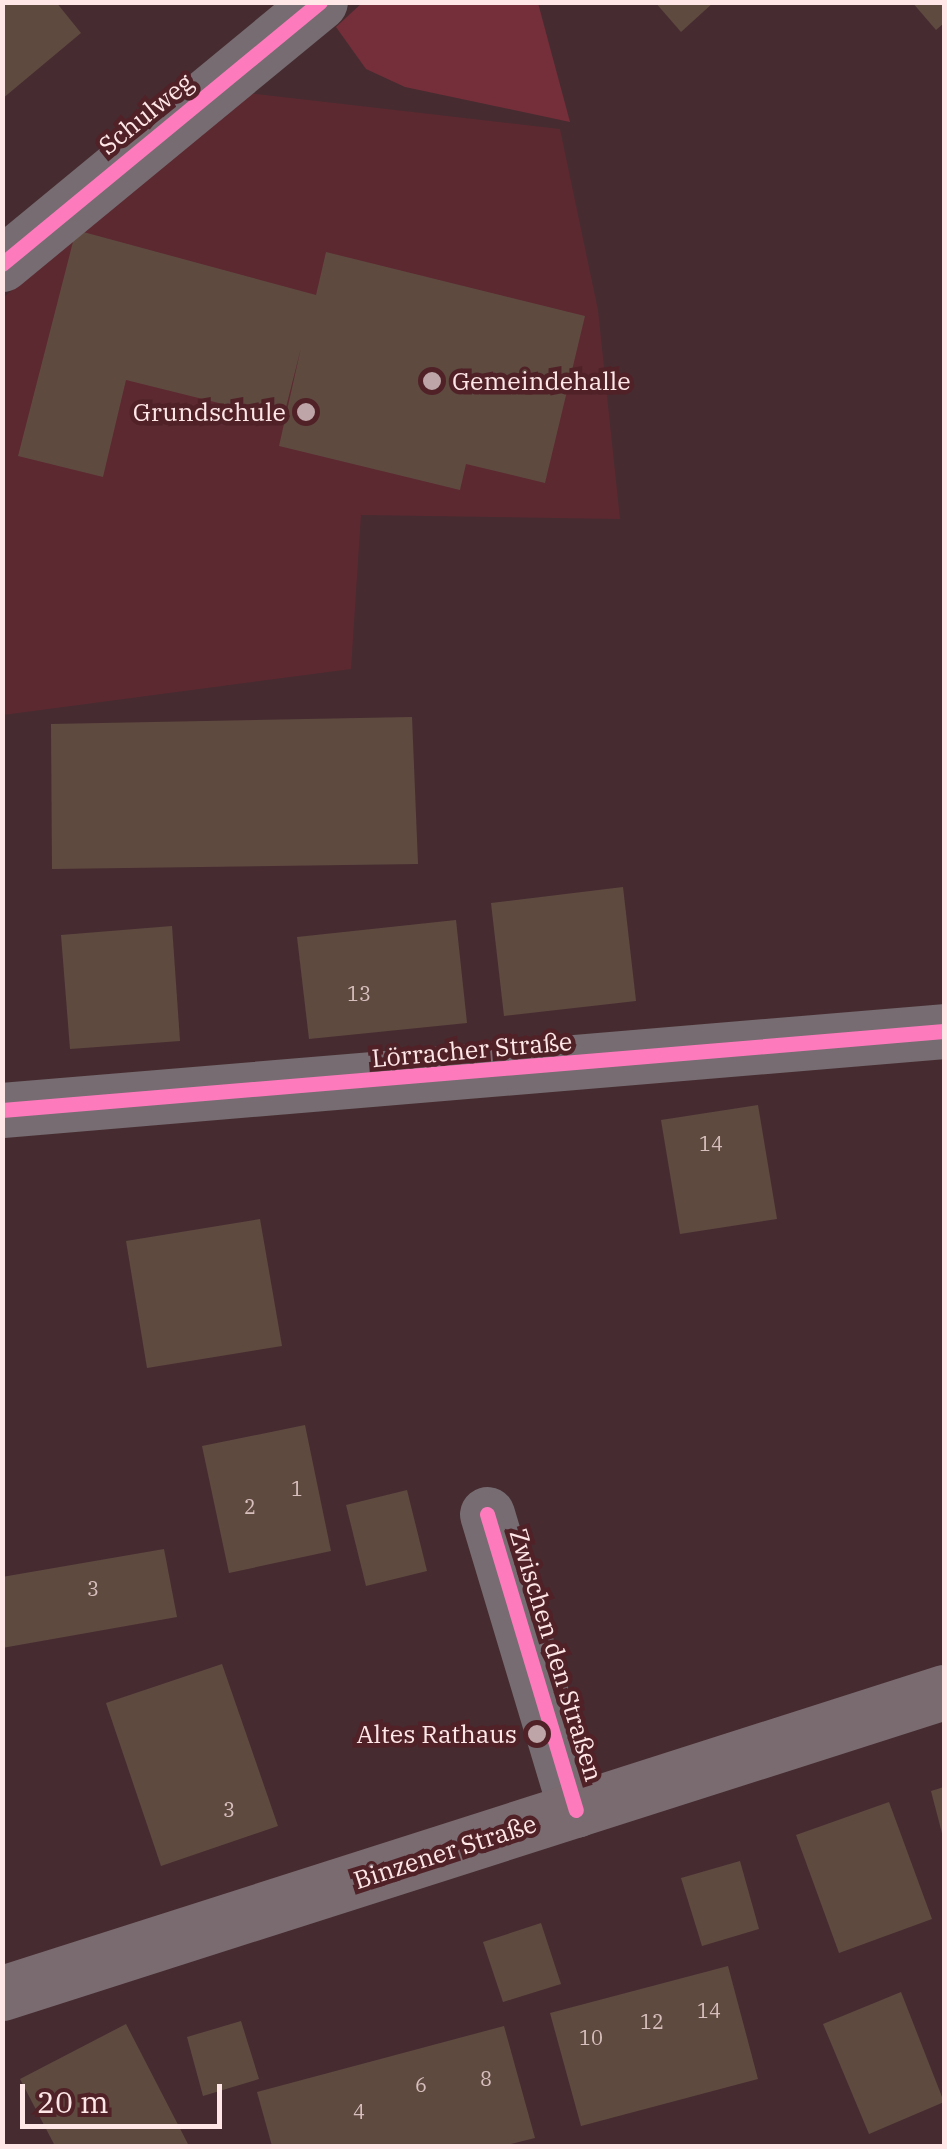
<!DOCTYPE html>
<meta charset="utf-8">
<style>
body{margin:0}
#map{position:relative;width:947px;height:2149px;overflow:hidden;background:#462c30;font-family:"IBM Plex Serif",serif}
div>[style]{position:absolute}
.built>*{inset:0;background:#5c2931}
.green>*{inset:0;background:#752f3a}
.building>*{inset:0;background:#5f4a40}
.minor>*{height:55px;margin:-27.5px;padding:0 27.5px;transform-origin:27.5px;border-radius:27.5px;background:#766c71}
.major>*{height:55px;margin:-27.5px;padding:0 27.5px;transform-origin:27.5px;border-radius:27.5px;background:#7a6b71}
.cycleway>*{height:15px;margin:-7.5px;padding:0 7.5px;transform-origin:7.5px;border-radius:7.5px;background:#fd7abc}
.dots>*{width:28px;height:28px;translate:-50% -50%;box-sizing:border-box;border:5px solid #502228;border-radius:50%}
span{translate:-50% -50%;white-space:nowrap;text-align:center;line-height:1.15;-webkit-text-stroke:9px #502228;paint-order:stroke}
.number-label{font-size:20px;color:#d7bfbd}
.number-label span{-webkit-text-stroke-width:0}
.street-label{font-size:25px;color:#ffe6e7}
.poi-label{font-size:25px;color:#ffe6e7}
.left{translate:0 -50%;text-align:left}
.right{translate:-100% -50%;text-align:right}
.frame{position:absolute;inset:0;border:5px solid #ffe6e7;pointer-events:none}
.scale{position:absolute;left:20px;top:2084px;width:202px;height:45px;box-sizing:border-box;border:5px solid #ffe6e7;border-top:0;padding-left:12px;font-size:30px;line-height:35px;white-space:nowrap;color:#ffe6e7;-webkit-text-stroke:8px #502228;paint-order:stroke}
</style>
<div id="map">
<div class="built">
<i style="clip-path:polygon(239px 92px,560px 129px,598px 310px,620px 519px,361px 515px,351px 669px,3px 715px,3px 298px)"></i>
</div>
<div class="green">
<i style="clip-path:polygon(362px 3px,538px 3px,570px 122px,405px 87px,366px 69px,336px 27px)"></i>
</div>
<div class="building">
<i style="clip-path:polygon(2px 2px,56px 2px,81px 33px,2px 99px)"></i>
<i style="clip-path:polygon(655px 2px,714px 2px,681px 32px)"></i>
<i style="clip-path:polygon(912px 2px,944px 2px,944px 23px,936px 30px)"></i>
<i style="clip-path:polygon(76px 230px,316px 295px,326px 252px,585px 316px,545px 483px,466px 464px,460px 490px,279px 446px,301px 348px,283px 419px,126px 380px,103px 477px,18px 456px)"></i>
<i style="clip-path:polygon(412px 717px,418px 864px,52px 869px,51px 724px)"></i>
<i style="clip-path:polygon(623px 887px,636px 1001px,504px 1016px,491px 903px)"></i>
<i style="clip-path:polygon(456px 920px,467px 1023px,309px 1039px,297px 937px)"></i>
<i style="clip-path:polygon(172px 926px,180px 1041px,70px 1049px,61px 935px)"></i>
<i style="clip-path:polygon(758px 1105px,777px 1219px,680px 1234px,661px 1120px)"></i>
<i style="clip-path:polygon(260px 1219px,282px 1346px,147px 1368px,126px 1241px)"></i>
<i style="clip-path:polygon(305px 1425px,331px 1551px,229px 1573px,202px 1446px)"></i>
<i style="clip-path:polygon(407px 1490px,427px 1571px,366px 1586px,346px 1505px)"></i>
<i style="clip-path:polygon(164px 1549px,177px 1617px,2px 1648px,2px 1577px)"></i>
<i style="clip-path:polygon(222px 1664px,278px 1826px,161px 1866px,106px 1703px)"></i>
<i style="clip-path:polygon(944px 1787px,944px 1837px,943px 1837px,931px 1791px)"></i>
<i style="clip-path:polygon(889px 1802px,932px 1919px,839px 1953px,796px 1835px)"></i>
<i style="clip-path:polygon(740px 1861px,759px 1929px,702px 1946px,681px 1878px)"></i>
<i style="clip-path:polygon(541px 1923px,561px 1984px,503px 2002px,483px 1942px)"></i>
<i style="clip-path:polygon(728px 1966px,758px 2079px,581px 2126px,550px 2013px)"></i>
<i style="clip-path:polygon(901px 1992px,944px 2102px,869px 2134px,823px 2024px)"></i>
<i style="clip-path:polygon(241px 2021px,259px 2079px,203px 2096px,187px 2037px)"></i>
<i style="clip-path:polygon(126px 2024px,189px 2146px,55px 2146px,20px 2079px)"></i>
<i style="clip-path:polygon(504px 2026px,535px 2138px,503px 2146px,272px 2146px,257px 2092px)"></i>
</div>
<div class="minor">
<i style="left:2px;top:264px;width:412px;rotate:-39.5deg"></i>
<i style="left:2px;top:1110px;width:945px;rotate:-4.79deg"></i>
<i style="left:487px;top:1514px;width:309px;rotate:73.3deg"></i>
</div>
<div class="major">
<i style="left:2px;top:1993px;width:989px;rotate:-17.72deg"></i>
</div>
<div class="cycleway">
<i style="left:2px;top:264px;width:412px;rotate:-39.5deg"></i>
<i style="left:2px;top:1110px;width:945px;rotate:-4.79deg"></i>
<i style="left:487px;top:1514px;width:309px;rotate:73.3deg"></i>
</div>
<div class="dots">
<i style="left:432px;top:381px;background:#bea5a7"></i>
<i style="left:306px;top:412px;background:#bea5a7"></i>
<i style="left:537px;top:1734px;background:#bea5a7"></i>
</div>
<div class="number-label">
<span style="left:359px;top:993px">13</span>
<span style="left:711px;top:1143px">14</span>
<span style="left:297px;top:1488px">1</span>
<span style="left:250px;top:1506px">2</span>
<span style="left:93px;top:1588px">3</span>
<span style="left:229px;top:1809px">3</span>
<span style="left:709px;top:2010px">14</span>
<span style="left:652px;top:2021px">12</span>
<span style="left:591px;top:2037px">10</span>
<span style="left:486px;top:2078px">8</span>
<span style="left:421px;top:2084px">6</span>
<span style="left:359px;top:2111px">4</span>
</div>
<div class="street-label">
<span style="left:146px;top:114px;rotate:-39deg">Schulweg</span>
<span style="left:472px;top:1050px;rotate:-5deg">Lörracher Straße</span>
<span style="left:556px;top:1655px;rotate:73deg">Zwischen den Straßen</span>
<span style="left:445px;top:1852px;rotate:-18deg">Binzener Straße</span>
</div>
<div class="poi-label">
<span class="left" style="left:452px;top:381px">Gemeindehalle</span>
<span class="right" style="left:286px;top:412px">Grundschule</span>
<span class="right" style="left:517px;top:1734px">Altes Rathaus</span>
</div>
<div class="frame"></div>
<div class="scale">20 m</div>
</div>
